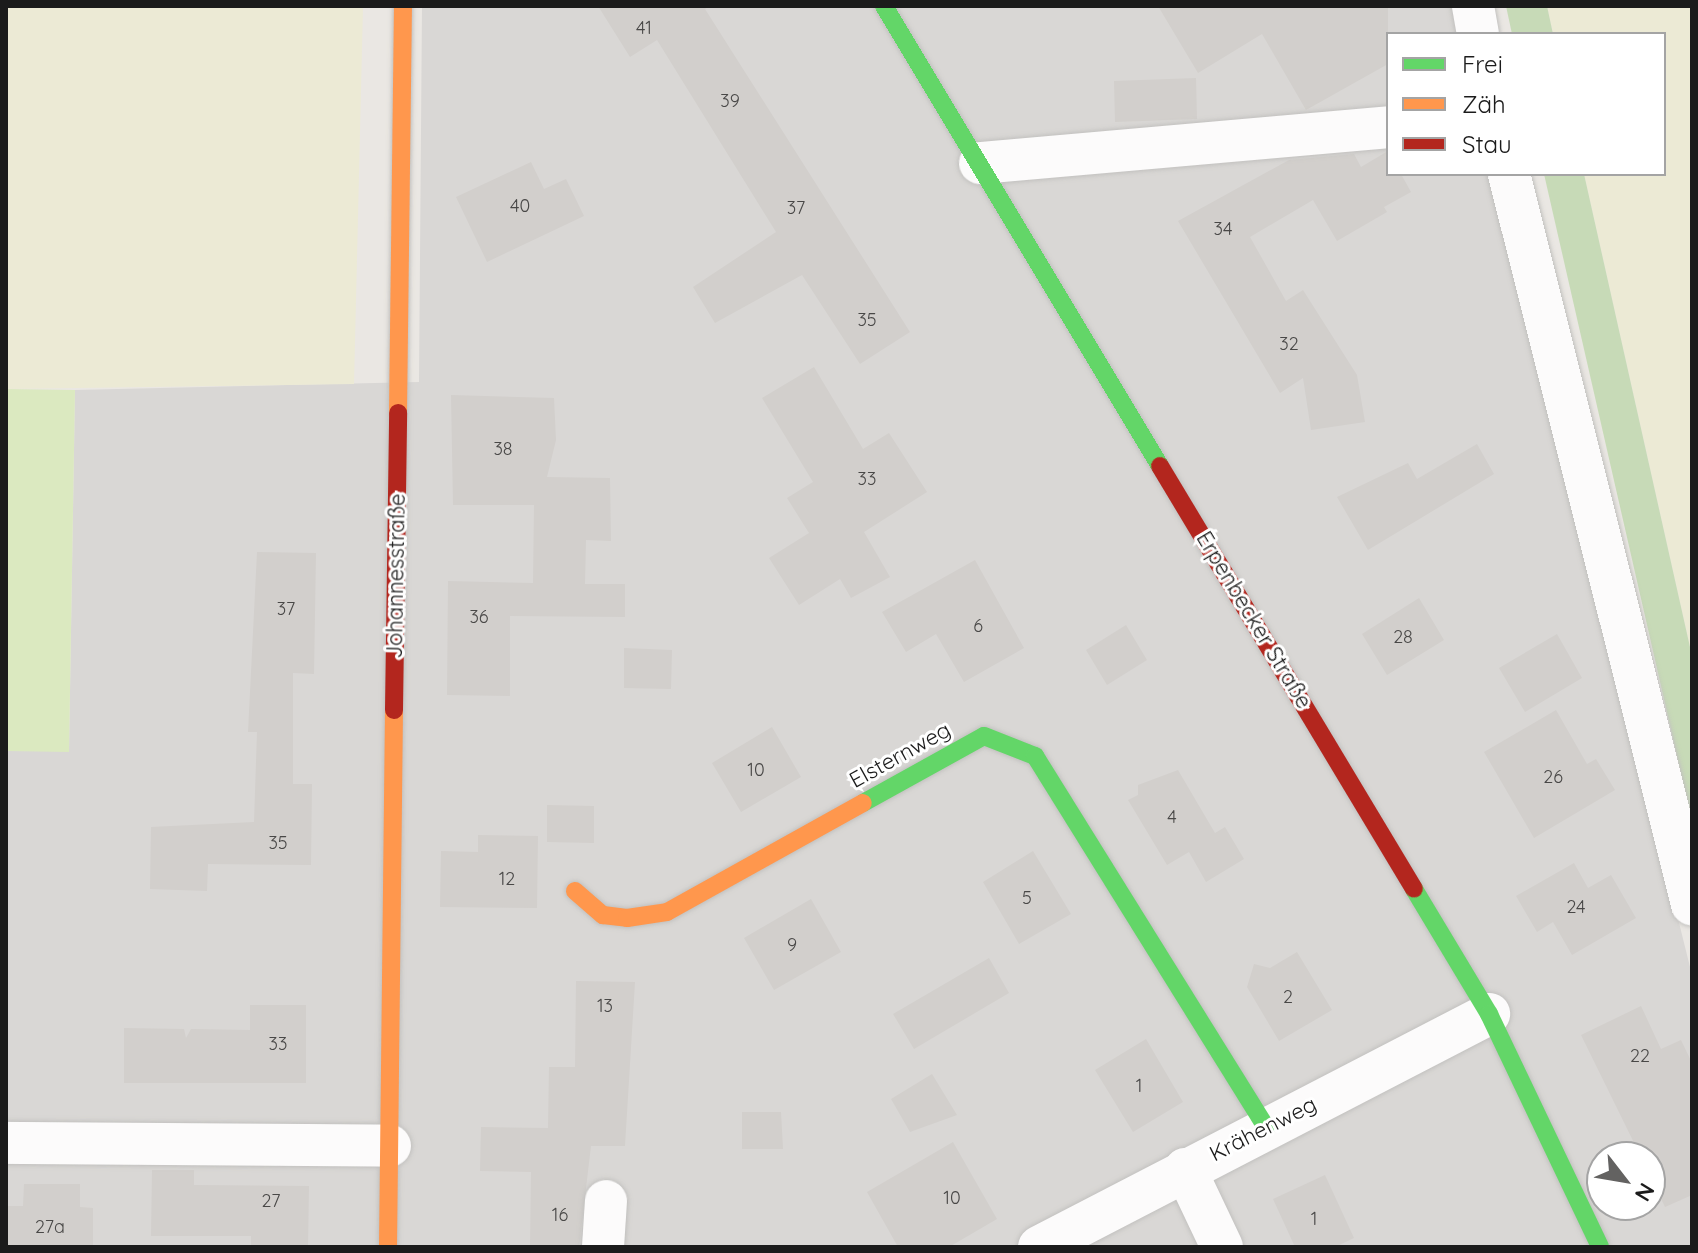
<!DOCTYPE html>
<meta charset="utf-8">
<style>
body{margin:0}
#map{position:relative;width:1698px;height:1253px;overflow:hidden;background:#eae7e3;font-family:Quicksand,sans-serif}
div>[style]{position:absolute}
.residential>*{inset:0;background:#d9d7d5}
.farmland>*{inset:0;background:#ecead5}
.grass>*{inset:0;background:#dbe9c0}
.forest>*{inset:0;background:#c7dab7}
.building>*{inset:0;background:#d2cfcc}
.roads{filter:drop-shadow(0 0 2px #c2c1bf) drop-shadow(0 0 2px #c2c1bf)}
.street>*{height:42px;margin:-21px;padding:0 21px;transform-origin:21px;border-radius:21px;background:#fcfbfb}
.fast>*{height:18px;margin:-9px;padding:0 9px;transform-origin:9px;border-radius:9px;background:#63d668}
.slow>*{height:18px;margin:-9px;padding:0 9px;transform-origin:9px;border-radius:9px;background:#ff974d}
.jam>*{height:18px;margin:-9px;padding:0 9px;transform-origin:9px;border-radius:9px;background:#b3261e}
span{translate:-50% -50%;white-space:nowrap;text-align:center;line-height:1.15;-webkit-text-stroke:6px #fff;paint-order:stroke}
.number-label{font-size:18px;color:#494847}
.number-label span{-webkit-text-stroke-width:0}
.street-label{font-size:22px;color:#1b1b1b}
.frame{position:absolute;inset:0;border:8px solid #1b1b1b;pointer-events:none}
.legend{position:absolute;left:1386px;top:32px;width:280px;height:144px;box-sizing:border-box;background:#fff;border:2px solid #a4a4a4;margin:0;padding:10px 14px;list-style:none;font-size:24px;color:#1b1b1b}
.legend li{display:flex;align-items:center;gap:16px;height:40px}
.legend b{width:40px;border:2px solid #a4a4a4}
.north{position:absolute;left:1586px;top:1141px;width:80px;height:80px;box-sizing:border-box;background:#fff;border:2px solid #a4a4a4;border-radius:50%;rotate:121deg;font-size:22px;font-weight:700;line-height:32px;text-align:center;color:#1b1b1b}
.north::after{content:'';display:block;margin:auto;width:28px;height:36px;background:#636261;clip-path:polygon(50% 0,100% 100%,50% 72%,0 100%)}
</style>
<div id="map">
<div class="residential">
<i style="clip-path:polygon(evenodd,422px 6px,1457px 6px,1463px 34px,1388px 34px,1388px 174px,1493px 174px,1692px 975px,1692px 1247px,6px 1247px,6px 751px,69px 751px,75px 390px,419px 382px,422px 6px,1602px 1157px,1650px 1157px,1650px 1205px,1602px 1205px,1602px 1157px)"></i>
</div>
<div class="farmland">
<i style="clip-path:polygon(6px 6px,363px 6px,354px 384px,6px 389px)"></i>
<i style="clip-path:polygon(1547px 6px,1692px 6px,1692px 656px,1584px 174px,1664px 174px,1664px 34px,1553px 34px)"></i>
</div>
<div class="grass">
<i style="clip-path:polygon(6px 389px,75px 390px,69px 752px,6px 751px)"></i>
</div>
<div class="forest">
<i style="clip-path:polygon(1506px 6px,1547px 6px,1553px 34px,1512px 34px)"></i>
<i style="clip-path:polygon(1544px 174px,1584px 174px,1692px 656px,1692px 822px)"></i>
</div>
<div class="building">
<i style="clip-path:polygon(598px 6px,710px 6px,705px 9px,910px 332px,860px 364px,802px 275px,715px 323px,693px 287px,776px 232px,657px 40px,630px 57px)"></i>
<i style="clip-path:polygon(1158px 6px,1388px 6px,1388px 64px,1306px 110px,1262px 34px,1198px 73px)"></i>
<i style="clip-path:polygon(1196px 78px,1197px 119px,1115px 122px,1114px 81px)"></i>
<i style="clip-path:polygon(1388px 151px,1388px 174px,1401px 174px,1411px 192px,1384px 207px,1387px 212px,1337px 241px,1313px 200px,1250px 237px,1286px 301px,1303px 290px,1357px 375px,1365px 422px,1311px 430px,1303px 378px,1280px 393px,1178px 221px,1289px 160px,1354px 154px,1361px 167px)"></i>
<i style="clip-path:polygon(531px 162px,544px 189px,566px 179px,584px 216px,487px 262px,456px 197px)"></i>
<i style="clip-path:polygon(814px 367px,863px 449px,889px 433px,927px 492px,864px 532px,890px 577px,851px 598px,840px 579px,799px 605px,769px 558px,809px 533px,787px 498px,813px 482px,762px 398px)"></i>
<i style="clip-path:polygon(451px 395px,554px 398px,556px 440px,547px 477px,610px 478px,611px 541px,586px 540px,585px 584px,625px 584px,625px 617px,510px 616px,510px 696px,447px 695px,448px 581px,533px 583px,534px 505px,453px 505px)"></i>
<i style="clip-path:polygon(1477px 444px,1494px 474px,1368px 550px,1337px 497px,1408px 463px,1417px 479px)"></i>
<i style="clip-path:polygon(257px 552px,316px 553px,314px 674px,293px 673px,293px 784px,312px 784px,311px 865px,208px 864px,207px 891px,150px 889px,151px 827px,254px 822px,257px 732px,248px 732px)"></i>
<i style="clip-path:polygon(975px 560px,1024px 648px,964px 682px,936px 634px,906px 652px,882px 612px)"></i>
<i style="clip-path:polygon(1419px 598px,1444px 640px,1387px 675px,1362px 634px)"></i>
<i style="clip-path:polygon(1126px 625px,1147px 660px,1107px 685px,1086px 650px)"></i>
<i style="clip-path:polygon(1557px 634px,1582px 678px,1525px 712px,1499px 668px)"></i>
<i style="clip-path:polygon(624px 648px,672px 650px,671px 689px,624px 688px)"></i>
<i style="clip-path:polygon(1556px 710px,1587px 764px,1596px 759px,1615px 790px,1534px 838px,1484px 752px)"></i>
<i style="clip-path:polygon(772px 727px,801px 777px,741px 812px,712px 763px)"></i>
<i style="clip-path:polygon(1178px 770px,1215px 833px,1225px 827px,1244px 859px,1206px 882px,1189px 852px,1167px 865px,1128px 800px,1138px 795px,1138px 785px)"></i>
<i style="clip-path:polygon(547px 805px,594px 806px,594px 843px,547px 842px)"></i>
<i style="clip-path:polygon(478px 835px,538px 836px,537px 908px,440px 907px,441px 851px,478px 852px)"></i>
<i style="clip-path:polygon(1033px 851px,1071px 914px,1019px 944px,983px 882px)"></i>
<i style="clip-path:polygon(1574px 863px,1588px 888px,1611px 875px,1636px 918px,1572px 955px,1553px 922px,1537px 932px,1516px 896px)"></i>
<i style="clip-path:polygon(811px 899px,841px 952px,774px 990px,744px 938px)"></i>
<i style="clip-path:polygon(1297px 952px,1332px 1010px,1279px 1041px,1247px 987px,1254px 964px,1270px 968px)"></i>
<i style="clip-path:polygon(989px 958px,1009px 993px,914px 1049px,893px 1014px)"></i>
<i style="clip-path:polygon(576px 981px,635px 982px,625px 1146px,591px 1146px,579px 1247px,530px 1247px,531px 1172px,480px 1171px,481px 1127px,548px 1128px,549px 1067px,575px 1067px)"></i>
<i style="clip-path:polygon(250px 1005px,306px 1005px,306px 1083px,124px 1083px,124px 1028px,184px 1029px,186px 1038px,191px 1029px,250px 1030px)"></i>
<i style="clip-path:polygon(1641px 1006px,1661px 1049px,1681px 1040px,1692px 1063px,1692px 1195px,1665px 1207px,1650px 1176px,1650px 1157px,1641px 1157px,1581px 1035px)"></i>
<i style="clip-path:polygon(1146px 1039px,1183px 1102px,1133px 1132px,1095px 1070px)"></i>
<i style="clip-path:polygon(932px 1074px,957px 1115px,910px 1132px,891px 1099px)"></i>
<i style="clip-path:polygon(742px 1112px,781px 1112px,783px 1149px,742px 1149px)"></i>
<i style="clip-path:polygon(953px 1142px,997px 1219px,949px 1247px,898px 1247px,867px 1192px)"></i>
<i style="clip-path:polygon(152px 1170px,194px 1170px,194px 1185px,309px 1186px,308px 1247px,251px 1247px,251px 1236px,151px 1236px)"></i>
<i style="clip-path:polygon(1325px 1175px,1354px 1238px,1335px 1247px,1295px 1247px,1273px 1199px)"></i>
<i style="clip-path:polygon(24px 1184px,80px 1184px,80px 1207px,93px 1208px,93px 1247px,7px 1247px,8px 1206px,23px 1206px)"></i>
</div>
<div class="roads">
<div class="street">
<i style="left:1473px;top:6px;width:28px;rotate:80deg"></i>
<i style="left:980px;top:163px;width:410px;rotate:-5deg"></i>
<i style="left:1509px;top:174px;width:753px;rotate:75.93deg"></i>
<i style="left:6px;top:1143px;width:384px;rotate:0.4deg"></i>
<i style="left:1185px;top:1169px;width:86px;rotate:64.6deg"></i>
<i style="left:603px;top:1247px;width:46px;rotate:-86.3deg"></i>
<i style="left:1039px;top:1247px;width:507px;rotate:-27.37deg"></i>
</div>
<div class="fast">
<i style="left:884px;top:6px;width:536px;rotate:59.04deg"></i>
<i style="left:863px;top:803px;width:138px;rotate:-29deg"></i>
<i style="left:984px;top:736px;width:55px;rotate:21.4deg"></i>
<i style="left:1035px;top:756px;width:437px;rotate:58.1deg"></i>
<i style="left:1414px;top:889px;width:146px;rotate:59deg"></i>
<i style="left:1489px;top:1014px;width:258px;rotate:64.5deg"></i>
</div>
<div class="slow">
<i style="left:398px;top:413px;width:407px;rotate:-89.3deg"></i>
<i style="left:575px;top:891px;width:37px;rotate:41deg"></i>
<i style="left:603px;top:915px;width:24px;rotate:7deg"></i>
<i style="left:627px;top:918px;width:40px;rotate:-8.5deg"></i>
<i style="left:667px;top:912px;width:224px;rotate:-29.1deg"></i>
<i style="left:388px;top:1247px;width:537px;rotate:-89.36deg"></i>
</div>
<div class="jam">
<i style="left:1160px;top:466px;width:493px;rotate:59deg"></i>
<i style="left:394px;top:710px;width:297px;rotate:-89.2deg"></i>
</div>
</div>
<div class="number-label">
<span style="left:644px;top:28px">41</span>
<span style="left:730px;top:101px">39</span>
<span style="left:520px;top:206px">40</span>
<span style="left:796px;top:208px">37</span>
<span style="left:1223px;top:229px">34</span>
<span style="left:867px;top:320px">35</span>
<span style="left:1289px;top:344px">32</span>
<span style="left:503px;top:449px">38</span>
<span style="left:867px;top:479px">33</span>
<span style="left:286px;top:609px">37</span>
<span style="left:479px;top:617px">36</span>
<span style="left:978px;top:626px">6</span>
<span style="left:1403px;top:637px">28</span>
<span style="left:756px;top:770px">10</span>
<span style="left:1553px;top:777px">26</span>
<span style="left:1172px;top:817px">4</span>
<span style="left:278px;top:843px">35</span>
<span style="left:507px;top:879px">12</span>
<span style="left:1027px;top:898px">5</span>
<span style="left:1576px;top:907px">24</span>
<span style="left:792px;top:945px">9</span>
<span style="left:1288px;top:997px">2</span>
<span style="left:605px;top:1006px">13</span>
<span style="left:278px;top:1044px">33</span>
<span style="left:1640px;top:1056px">22</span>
<span style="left:1139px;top:1086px">1</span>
<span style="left:952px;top:1198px">10</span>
<span style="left:271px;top:1201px">27</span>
<span style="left:560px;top:1215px">16</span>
<span style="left:1314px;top:1219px">1</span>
<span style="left:50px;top:1227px">27a</span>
</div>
<div class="street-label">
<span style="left:396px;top:576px;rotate:-89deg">Johannesstraße</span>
<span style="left:1254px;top:620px;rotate:59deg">Erpenbecker Straße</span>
<span style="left:900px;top:755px;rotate:-29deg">Elsternweg</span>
<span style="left:1263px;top:1129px;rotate:-27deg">Krähenweg</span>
</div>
<div class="frame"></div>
<ul class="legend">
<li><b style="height:10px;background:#63d668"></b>Frei</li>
<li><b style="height:10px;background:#ff974d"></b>Zäh</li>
<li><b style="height:10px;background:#b3261e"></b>Stau</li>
</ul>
<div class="north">N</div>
</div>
